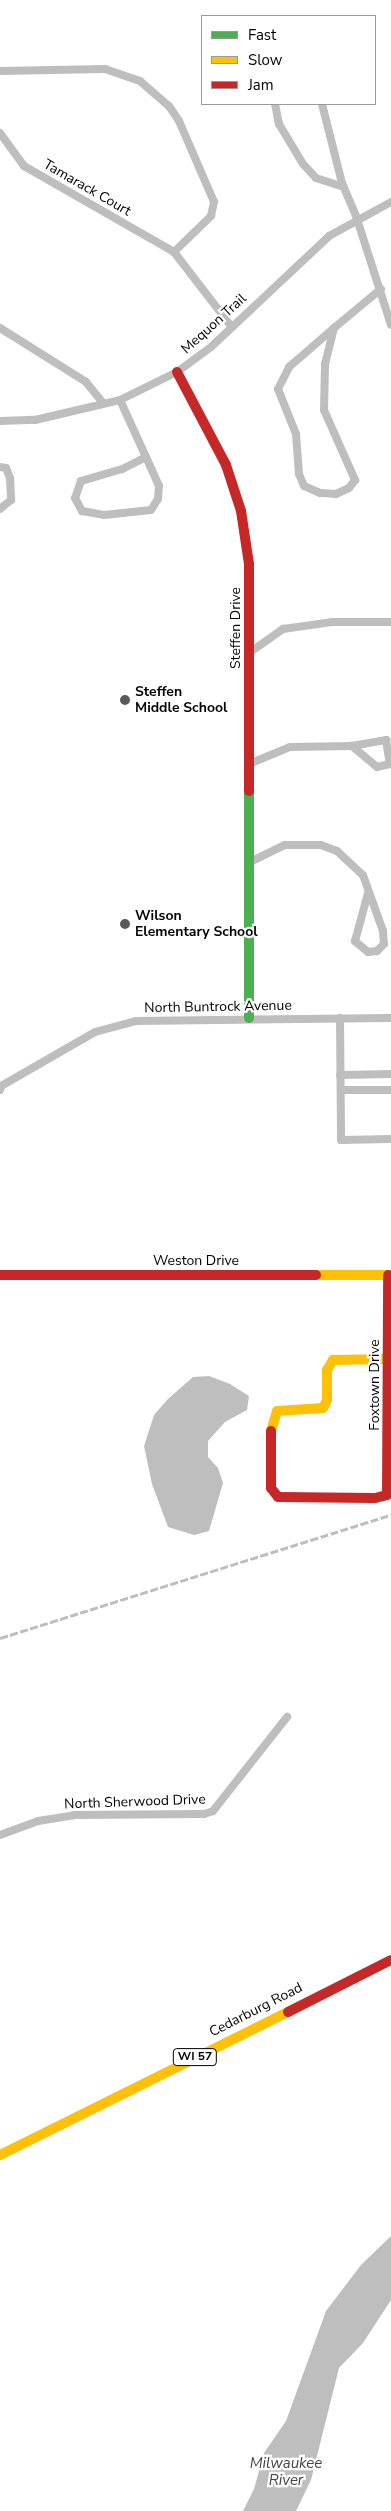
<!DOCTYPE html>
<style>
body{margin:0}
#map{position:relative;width:391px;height:2511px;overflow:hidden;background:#fff;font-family:"Nunito Sans",sans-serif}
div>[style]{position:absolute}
.water>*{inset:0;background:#bebebe}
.street>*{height:8px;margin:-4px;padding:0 4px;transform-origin:4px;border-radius:4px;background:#bebebe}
.fast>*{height:10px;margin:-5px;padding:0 5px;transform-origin:5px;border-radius:5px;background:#4caf50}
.slow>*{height:10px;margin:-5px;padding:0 5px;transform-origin:5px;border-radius:5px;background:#ffc107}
.jam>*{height:10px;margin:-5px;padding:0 5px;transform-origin:5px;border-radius:5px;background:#c62828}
.rail>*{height:2.5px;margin-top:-1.25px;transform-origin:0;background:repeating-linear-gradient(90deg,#bebebe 0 8px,transparent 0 10.5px)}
.dots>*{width:14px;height:14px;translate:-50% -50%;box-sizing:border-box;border:2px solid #fff;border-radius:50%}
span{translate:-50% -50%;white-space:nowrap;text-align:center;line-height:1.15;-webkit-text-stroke:4.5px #fff;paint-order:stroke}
.shield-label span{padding:1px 4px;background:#fff;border:1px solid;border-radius:4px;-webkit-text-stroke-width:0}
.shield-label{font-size:12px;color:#000;font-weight:700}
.street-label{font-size:14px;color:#000}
.poi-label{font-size:14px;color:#000;font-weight:700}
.left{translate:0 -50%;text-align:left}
.water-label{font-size:15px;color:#434343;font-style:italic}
.legend{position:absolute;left:201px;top:15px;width:175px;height:90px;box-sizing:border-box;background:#fff;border:1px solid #999;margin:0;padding:6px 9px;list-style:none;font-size:15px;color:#000}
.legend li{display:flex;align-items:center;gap:10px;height:25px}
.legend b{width:25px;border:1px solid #999}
</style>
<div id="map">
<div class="water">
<i style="clip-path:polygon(209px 1376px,230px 1384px,249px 1396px,247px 1410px,225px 1422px,208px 1441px,208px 1457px,218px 1468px,223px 1483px,209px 1531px,194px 1535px,168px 1527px,152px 1484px,144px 1446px,154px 1415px,168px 1399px,193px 1377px)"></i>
<i style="clip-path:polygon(391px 2236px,391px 2300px,363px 2343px,339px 2368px,311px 2480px,296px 2511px,243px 2511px,254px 2489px,264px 2453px,286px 2421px,326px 2311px,361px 2265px)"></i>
</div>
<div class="street">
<i style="left:0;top:71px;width:105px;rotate:-1.1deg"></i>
<i style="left:105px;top:69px;width:37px;rotate:19deg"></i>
<i style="left:140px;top:81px;width:38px;rotate:41deg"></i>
<i style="left:169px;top:106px;width:18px;rotate:56deg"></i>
<i style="left:179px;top:121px;width:88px;rotate:66.6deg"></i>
<i style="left:214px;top:202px;width:14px;rotate:102deg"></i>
<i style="left:211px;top:216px;width:52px;rotate:135.8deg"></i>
<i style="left:275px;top:104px;width:20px;rotate:79deg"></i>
<i style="left:279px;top:124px;width:47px;rotate:59deg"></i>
<i style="left:303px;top:164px;width:19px;rotate:47deg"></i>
<i style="left:316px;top:178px;width:29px;rotate:18deg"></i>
<i style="left:322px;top:104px;width:81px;rotate:75.8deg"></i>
<i style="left:342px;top:183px;width:39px;rotate:67deg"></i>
<i style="left:357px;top:219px;width:111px;rotate:72.2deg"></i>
<i style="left:0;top:133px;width:41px;rotate:54deg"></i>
<i style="left:24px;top:166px;width:173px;rotate:29.8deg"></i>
<i style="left:174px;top:252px;width:93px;rotate:52.4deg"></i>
<i style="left:0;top:328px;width:102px;rotate:32.1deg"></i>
<i style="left:86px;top:382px;width:28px;rotate:51deg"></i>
<i style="left:334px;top:328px;width:37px;rotate:104deg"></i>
<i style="left:325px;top:364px;width:46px;rotate:91.2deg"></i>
<i style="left:324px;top:410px;width:77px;rotate:66.1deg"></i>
<i style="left:355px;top:480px;width:10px;rotate:127deg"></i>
<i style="left:349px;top:488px;width:14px;rotate:155deg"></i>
<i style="left:336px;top:494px;width:16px;rotate:-176deg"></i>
<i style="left:320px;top:493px;width:17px;rotate:-156deg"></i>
<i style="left:304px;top:486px;width:13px;rotate:-113deg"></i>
<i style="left:299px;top:474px;width:40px;rotate:-94.3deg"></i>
<i style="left:296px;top:434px;width:48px;rotate:-111.8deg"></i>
<i style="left:278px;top:389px;width:25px;rotate:-63deg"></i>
<i style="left:289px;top:367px;width:60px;rotate:-40.9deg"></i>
<i style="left:334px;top:328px;width:61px;rotate:-39.7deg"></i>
<i style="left:120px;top:400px;width:63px;rotate:65.5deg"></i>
<i style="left:146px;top:457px;width:27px;rotate:153deg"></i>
<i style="left:122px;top:469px;width:43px;rotate:163.7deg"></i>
<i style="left:81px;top:481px;width:18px;rotate:109deg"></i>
<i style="left:75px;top:498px;width:15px;rotate:62deg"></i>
<i style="left:82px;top:511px;width:22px;rotate:10deg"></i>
<i style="left:104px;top:515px;width:47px;rotate:-6.1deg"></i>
<i style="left:151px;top:510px;width:13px;rotate:-58deg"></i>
<i style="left:158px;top:499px;width:13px;rotate:-86deg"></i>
<i style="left:159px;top:486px;width:32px;rotate:-114deg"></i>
<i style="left:0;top:421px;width:35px;rotate:-2deg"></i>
<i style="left:35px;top:420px;width:87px;rotate:-13.2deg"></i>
<i style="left:120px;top:400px;width:64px;rotate:-26.2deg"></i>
<i style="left:177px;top:372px;width:42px;rotate:-36.3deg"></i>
<i style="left:211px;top:347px;width:162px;rotate:-43.2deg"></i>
<i style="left:329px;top:236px;width:71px;rotate:-28.7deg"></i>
<i style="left:0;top:467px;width:6px;rotate:9deg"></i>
<i style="left:6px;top:468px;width:11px;rotate:68deg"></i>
<i style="left:10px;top:478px;width:22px;rotate:87deg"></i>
<i style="left:11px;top:500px;width:14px;rotate:141deg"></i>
<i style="left:249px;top:653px;width:42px;rotate:-35.2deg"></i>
<i style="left:283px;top:629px;width:49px;rotate:-8.1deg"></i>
<i style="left:332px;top:622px;width:59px"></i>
<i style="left:249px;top:764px;width:44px;rotate:-22.5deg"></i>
<i style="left:290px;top:747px;width:62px;rotate:-0.9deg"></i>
<i style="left:352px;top:746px;width:35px;rotate:-10deg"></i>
<i style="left:386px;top:740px;width:24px;rotate:81deg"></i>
<i style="left:390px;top:764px;width:13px;rotate:167deg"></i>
<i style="left:377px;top:767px;width:33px;rotate:-140deg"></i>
<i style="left:250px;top:862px;width:39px;rotate:-26deg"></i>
<i style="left:285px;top:845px;width:36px"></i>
<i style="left:321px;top:845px;width:17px;rotate:21deg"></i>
<i style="left:337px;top:851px;width:35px;rotate:43deg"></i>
<i style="left:363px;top:875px;width:59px;rotate:70.3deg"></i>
<i style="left:383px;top:931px;width:13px;rotate:86deg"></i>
<i style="left:384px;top:944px;width:10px;rotate:135deg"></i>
<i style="left:377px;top:951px;width:9px;rotate:174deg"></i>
<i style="left:368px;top:952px;width:17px;rotate:-140deg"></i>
<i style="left:355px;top:941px;width:50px;rotate:-74.8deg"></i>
<i style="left:340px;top:1018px;width:122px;rotate:89.5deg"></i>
<i style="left:341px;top:1140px;width:50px;rotate:-1.1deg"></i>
<i style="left:340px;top:1075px;width:51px;rotate:-1.1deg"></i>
<i style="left:0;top:1090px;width:4px;rotate:-76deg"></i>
<i style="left:1px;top:1086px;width:108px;rotate:-29.9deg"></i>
<i style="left:95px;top:1032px;width:42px;rotate:-15deg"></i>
<i style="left:136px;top:1021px;width:255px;rotate:-0.7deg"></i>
<i style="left:341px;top:1090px;width:50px"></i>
<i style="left:0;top:1835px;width:40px;rotate:-20.2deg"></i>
<i style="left:38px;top:1821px;width:36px;rotate:-9deg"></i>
<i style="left:74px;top:1815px;width:130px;rotate:-0.4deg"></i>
<i style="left:204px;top:1814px;width:9px;rotate:-18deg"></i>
<i style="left:213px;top:1811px;width:120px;rotate:-51.8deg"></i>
</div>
<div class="fast">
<i style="left:249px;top:791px;width:227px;rotate:90deg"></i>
</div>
<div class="slow">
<i style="left:316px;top:1275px;width:75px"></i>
<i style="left:271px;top:1431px;width:21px;rotate:-73deg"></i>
<i style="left:277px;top:1411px;width:46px;rotate:-3.7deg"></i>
<i style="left:323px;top:1408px;width:9px;rotate:-63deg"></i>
<i style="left:327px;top:1400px;width:30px;rotate:-90deg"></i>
<i style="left:327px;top:1370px;width:12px;rotate:-59deg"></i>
<i style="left:333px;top:1360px;width:55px;rotate:-1deg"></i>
<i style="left:0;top:2155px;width:322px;rotate:-26.4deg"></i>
</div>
<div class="jam">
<i style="left:177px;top:372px;width:105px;rotate:62.2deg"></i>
<i style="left:226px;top:465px;width:48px;rotate:71.9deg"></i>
<i style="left:241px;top:511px;width:54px;rotate:81.4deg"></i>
<i style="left:249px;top:564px;width:227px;rotate:90deg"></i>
<i style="left:0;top:1275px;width:316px"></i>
<i style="left:271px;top:1431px;width:57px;rotate:90deg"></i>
<i style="left:271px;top:1488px;width:11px;rotate:52deg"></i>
<i style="left:278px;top:1497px;width:97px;rotate:0.6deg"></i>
<i style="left:375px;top:1498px;width:12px;rotate:-14deg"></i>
<i style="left:387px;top:1495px;width:220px;rotate:-89.7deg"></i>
<i style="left:288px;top:2012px;width:115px;rotate:-26.8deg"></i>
</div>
<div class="rail">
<i style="left:0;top:1638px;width:410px;rotate:-17.5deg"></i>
</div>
<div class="dots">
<i style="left:125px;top:700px;background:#595959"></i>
<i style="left:125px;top:924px;background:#595959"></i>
</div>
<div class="shield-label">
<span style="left:195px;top:2057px">WI 57</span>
</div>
<div class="street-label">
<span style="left:87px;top:188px;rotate:30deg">Tamarack Court</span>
<span style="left:214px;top:324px;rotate:-42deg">Mequon Trail</span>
<span style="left:236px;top:628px;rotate:-90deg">Steffen Drive</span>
<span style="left:218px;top:1007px;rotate:-1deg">North Buntrock Avenue</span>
<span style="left:196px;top:1261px">Weston Drive</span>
<span style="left:375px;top:1385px;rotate:-90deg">Foxtown Drive</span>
<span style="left:135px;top:1802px;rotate:-2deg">North Sherwood Drive</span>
<span style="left:256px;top:2010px;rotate:-27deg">Cedarburg Road</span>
</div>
<div class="poi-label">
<span class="left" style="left:135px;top:700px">Steffen<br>Middle School</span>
<span class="left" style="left:135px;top:924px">Wilson<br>Elementary School</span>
</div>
<div class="water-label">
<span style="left:286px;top:2472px">Milwaukee<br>River</span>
</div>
<ul class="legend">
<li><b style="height:6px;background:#4caf50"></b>Fast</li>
<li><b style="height:6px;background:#ffc107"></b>Slow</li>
<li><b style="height:6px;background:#c62828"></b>Jam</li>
</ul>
</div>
